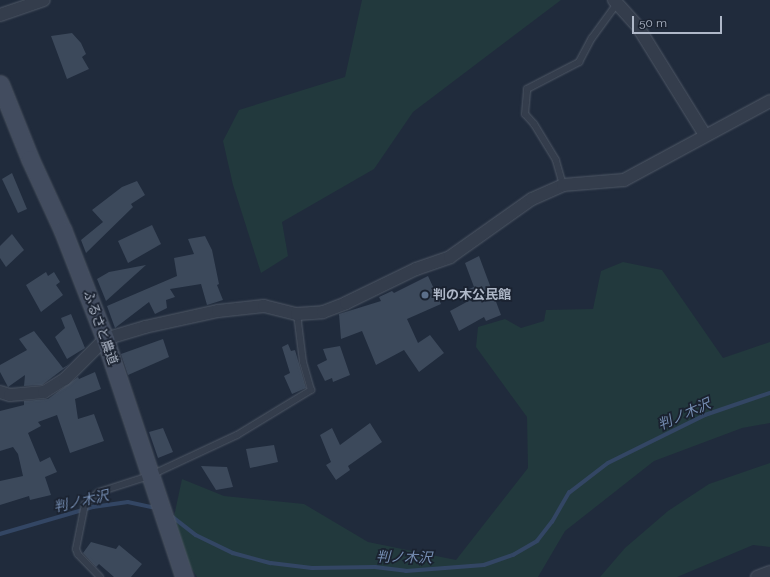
<!DOCTYPE html>
<meta charset="utf-8">
<style>
body{margin:0}
#map{position:relative;width:770px;height:577px;overflow:hidden;background:#202b3c;font-family:Raleway,"Noto Sans JP",sans-serif}
div>[style]{position:absolute}
.green>*{inset:0;background:#22393d}
.stream>*{height:3.5px;margin:-1.75px;padding:0 1.75px;transform-origin:1.75px;border-radius:1.75px;background:#334664}
.building>*{inset:0;background:#3c495b}
.roads{filter:drop-shadow(0 0 1px #4f5866) drop-shadow(0 0 1px #4f5866)}
.lane>*{height:6px;margin:-3px;padding:0 3px;transform-origin:3px;border-radius:3px;background:#343d4c}
.street>*{height:12px;margin:-6px;padding:0 6px;transform-origin:6px;border-radius:6px;background:#343d4c}
.secondary>*{height:17px;margin:-8.5px;padding:0 8.5px;transform-origin:8.5px;border-radius:8.5px;background:#424c5f}
.dots>*{width:11px;height:11px;translate:-50% -50%;box-sizing:border-box;border:2px solid #1a2230;border-radius:50%}
span{translate:-50% -50%;white-space:nowrap;text-align:center;line-height:1.15;-webkit-text-stroke:3.5px #1a2230;paint-order:stroke}
.poi-label{font-size:13px;color:#afb8c8;font-weight:700}
.left{translate:0 -50%;text-align:left}
.street-label{font-size:13px;color:#afb8c8}
.water-label{font-size:14px;color:#758db2;font-style:italic}
.scale{position:absolute;left:632px;top:16px;width:90px;height:18px;box-sizing:border-box;border:2px solid #afb8c8;border-top:0;padding-left:5px;font-size:12px;line-height:14px;white-space:nowrap;color:#afb8c8;-webkit-text-stroke:3px #1a2230;paint-order:stroke}
</style>
<div id="map">
<div class="green">
<i style="clip-path:polygon(362px 0,561px 0,413px 112px,374px 169px,282px 222px,288px 256px,261px 273px,233px 185px,223px 141px,239px 110px,345px 77px)"></i>
<i style="clip-path:polygon(623px 262px,662px 270px,723px 358px,770px 342px,770px 423px,742px 428px,654px 461px,565px 531px,538px 577px,197px 577px,170px 535px,182px 479px,224px 496px,304px 504px,368px 542px,456px 560px,528px 468px,527px 417px,476px 347px,478px 327px,505px 319px,521px 328px,544px 321px,546px 310px,593px 309px,601px 271px)"></i>
<i style="clip-path:polygon(770px 463px,770px 547px,753px 545px,677px 577px,600px 577px,625px 548px,668px 511px,709px 484px)"></i>
</div>
<div class="stream">
<i style="left:169px;top:514px;width:34px;rotate:38deg"></i>
<i style="left:196px;top:535px;width:41px;rotate:25.9deg"></i>
<i style="left:233px;top:553px;width:39px;rotate:15deg"></i>
<i style="left:271px;top:563px;width:41px;rotate:7deg"></i>
<i style="left:312px;top:568px;width:63px;rotate:-0.9deg"></i>
<i style="left:375px;top:567px;width:31px;rotate:7deg"></i>
<i style="left:406px;top:571px;width:78px;rotate:-4.4deg"></i>
<i style="left:484px;top:565px;width:31px;rotate:-19deg"></i>
<i style="left:513px;top:555px;width:28px;rotate:-30deg"></i>
<i style="left:537px;top:541px;width:24px;rotate:-52deg"></i>
<i style="left:552px;top:522px;width:34px;rotate:-60deg"></i>
<i style="left:569px;top:493px;width:49px;rotate:-37.6deg"></i>
<i style="left:608px;top:463px;width:108px;rotate:-26.3deg"></i>
<i style="left:705px;top:415px;width:69px;rotate:-18.7deg"></i>
<i style="left:0;top:534px;width:97px;rotate:-16.2deg"></i>
<i style="left:93px;top:507px;width:35px;rotate:-8deg"></i>
<i style="left:128px;top:502px;width:29px;rotate:12deg"></i>
</div>
<div class="building">
<i style="clip-path:polygon(72px 33px,81px 43px,86px 54px,82px 57px,89px 69px,67px 79px,51px 36px)"></i>
<i style="clip-path:polygon(12px 173px,27px 209px,18px 213px,2px 179px)"></i>
<i style="clip-path:polygon(137px 181px,145px 195px,131px 204px,133px 207px,86px 253px,81px 240px,103px 222px,92px 210px,122px 187px)"></i>
<i style="clip-path:polygon(152px 225px,161px 244px,128px 263px,118px 241px)"></i>
<i style="clip-path:polygon(12px 234px,24px 250px,6px 267px,0 258px,0 246px)"></i>
<i style="clip-path:polygon(205px 236px,212px 250px,219px 284px,217px 285px,223px 300px,207px 305px,201px 284px,170px 289px,175px 297px,166px 300px,167px 308px,155px 314px,149px 302px,115px 328px,107px 306px,177px 276px,174px 258px,194px 254px,188px 239px)"></i>
<i style="clip-path:polygon(479px 256px,501px 315px,486px 321px,484px 317px,459px 331px,450px 311px,474px 298px,469px 289px,474px 287px,465px 263px)"></i>
<i style="clip-path:polygon(146px 265px,106px 301px,97px 279px,109px 272px)"></i>
<i style="clip-path:polygon(46px 272px,48px 276px,54px 272px,60px 282px,56px 285px,63px 295px,41px 312px,26px 285px)"></i>
<i style="clip-path:polygon(428px 276px,441px 304px,407px 319px,418px 343px,430px 335px,444px 353px,419px 372px,404px 350px,376px 365px,362px 331px,341px 339px,339px 314px,381px 301px,379px 297px,392px 291px,394px 293px)"></i>
<i style="clip-path:polygon(71px 314px,85px 348px,67px 359px,55px 337px,65px 328px,61px 318px)"></i>
<i style="clip-path:polygon(34px 331px,63px 368px,70px 364px,42px 385px,24px 386px,25px 375px,8px 387px,0 372px,0 365px,27px 350px,19px 339px)"></i>
<i style="clip-path:polygon(163px 339px,169px 357px,128px 375px,121px 354px)"></i>
<i style="clip-path:polygon(288px 344px,291px 351px,295px 350px,306px 388px,292px 394px,284px 376px,290px 373px,282px 347px)"></i>
<i style="clip-path:polygon(340px 346px,350px 375px,333px 382px,332px 378px,325px 381px,317px 365px,327px 360px,323px 349px)"></i>
<i style="clip-path:polygon(95px 372px,101px 389px,75px 399px,78px 419px,94px 414px,104px 441px,70px 453px,57px 415px,38px 422px,41px 426px,28px 433px,40px 462px,50px 457px,57px 472px,45px 477px,51px 495px,30px 500px,29px 496px,0 505px,0 481px,23px 476px,18px 454px,13px 447px,0 451px,0 411px,24px 405px,24px 401px,48px 399px,78px 377px,79px 379px)"></i>
<i style="clip-path:polygon(370px 423px,382px 442px,348px 466px,350px 470px,336px 480px,326px 465px,331px 462px,320px 435px,332px 428px,340px 445px)"></i>
<i style="clip-path:polygon(163px 428px,173px 452px,158px 458px,149px 432px)"></i>
<i style="clip-path:polygon(274px 445px,278px 462px,250px 468px,246px 449px)"></i>
<i style="clip-path:polygon(201px 466px,227px 467px,233px 487px,216px 490px)"></i>
<i style="clip-path:polygon(91px 542px,116px 549px,119px 545px,142px 564px,131px 577px,114px 577px,99px 564px,96px 567px,83px 553px)"></i>
</div>
<div class="roads">
<div class="lane">
<i style="left:563px;top:185px;width:26px;rotate:-106deg"></i>
<i style="left:556px;top:160px;width:42px;rotate:-121.4deg"></i>
<i style="left:534px;top:124px;width:13px;rotate:-132deg"></i>
<i style="left:525px;top:114px;width:25px;rotate:-85deg"></i>
<i style="left:527px;top:89px;width:59px;rotate:-27.4deg"></i>
<i style="left:579px;top:62px;width:27px;rotate:-62deg"></i>
<i style="left:592px;top:38px;width:41px;rotate:-54deg"></i>
<i style="left:100px;top:577px;width:32px;rotate:-134deg"></i>
<i style="left:78px;top:554px;width:5px;rotate:-112deg"></i>
<i style="left:76px;top:549px;width:46px;rotate:-78.7deg"></i>
<i style="left:85px;top:504px;width:18px;rotate:-41deg"></i>
<i style="left:99px;top:492px;width:52px;rotate:-17.7deg"></i>
<i style="left:149px;top:476px;width:97px;rotate:-25deg"></i>
<i style="left:237px;top:435px;width:87px;rotate:-31.3deg"></i>
<i style="left:311px;top:390px;width:29px;rotate:-106deg"></i>
<i style="left:303px;top:362px;width:48px;rotate:-97.1deg"></i>
</div>
<div class="street">
<i style="left:614px;top:0;width:36px;rotate:48deg"></i>
<i style="left:638px;top:27px;width:127px;rotate:58.2deg"></i>
<i style="left:0;top:15px;width:46px;rotate:-18.8deg"></i>
<i style="left:0;top:392px;width:10px;rotate:17deg"></i>
<i style="left:10px;top:395px;width:34px;rotate:-5deg"></i>
<i style="left:44px;top:392px;width:25px;rotate:-32deg"></i>
<i style="left:65px;top:379px;width:57px;rotate:-45deg"></i>
<i style="left:105px;top:339px;width:42px;rotate:-16.7deg"></i>
<i style="left:145px;top:327px;width:75px;rotate:-12.4deg"></i>
<i style="left:218px;top:311px;width:46px;rotate:-6.2deg"></i>
<i style="left:264px;top:306px;width:34px;rotate:14deg"></i>
<i style="left:297px;top:314px;width:26px;rotate:-4deg"></i>
<i style="left:323px;top:312px;width:25px;rotate:-21deg"></i>
<i style="left:346px;top:303px;width:78px;rotate:-25.9deg"></i>
<i style="left:416px;top:269px;width:36px;rotate:-19deg"></i>
<i style="left:450px;top:257px;width:100px;rotate:-35.3deg"></i>
<i style="left:532px;top:199px;width:34px;rotate:-24deg"></i>
<i style="left:563px;top:185px;width:61px;rotate:-4.7deg"></i>
<i style="left:624px;top:180px;width:166px;rotate:-28.4deg"></i>
<i style="left:757px;top:577px;width:14px;rotate:-21deg"></i>
</div>
<div class="secondary">
<i style="left:0;top:84px;width:81px;rotate:68.2deg"></i>
<i style="left:30px;top:159px;width:79px;rotate:65.4deg"></i>
<i style="left:63px;top:231px;width:116px;rotate:68.7deg"></i>
<i style="left:105px;top:339px;width:251px;rotate:71.6deg"></i>
</div>
</div>
<div class="dots">
<i style="left:425px;top:295px;background:#5c6f8a"></i>
</div>
<div class="poi-label">
<span class="left" style="left:433px;top:295px">判の木公民館</span>
</div>
<div class="street-label">
<span style="left:100px;top:328px;rotate:70deg">ふるさと農道</span>
</div>
<div class="water-label">
<span style="left:684px;top:414px;rotate:-24deg">判ノ木沢</span>
<span style="left:81px;top:501px;rotate:-13deg">判ノ木沢</span>
<span style="left:404px;top:557px;rotate:1deg">判ノ木沢</span>
</div>
<div class="scale">50 m</div>
</div>
